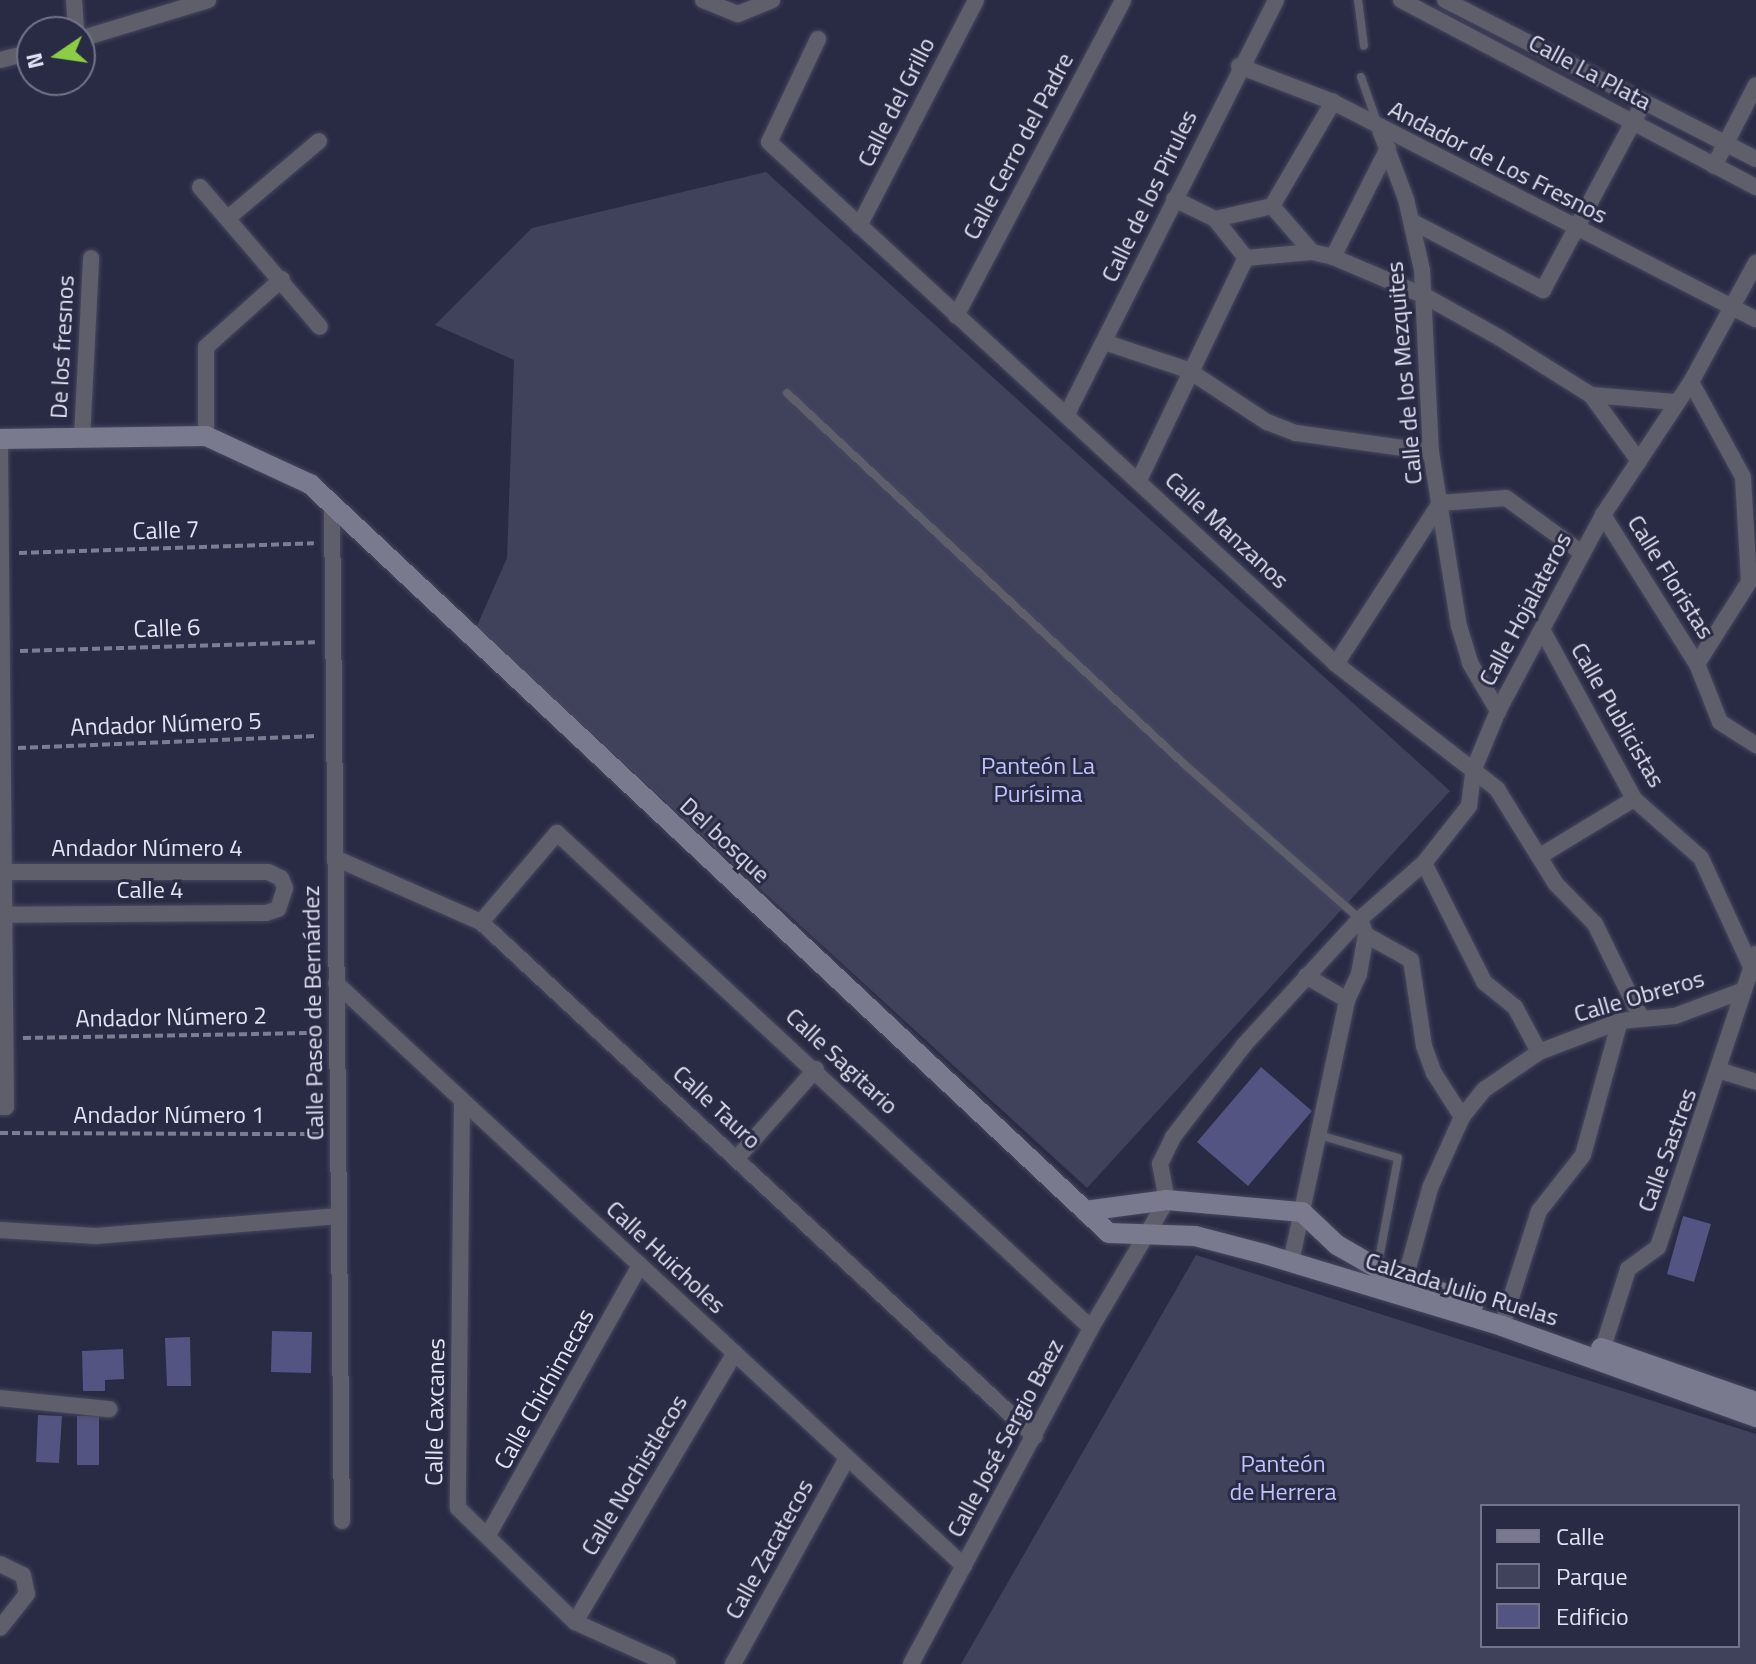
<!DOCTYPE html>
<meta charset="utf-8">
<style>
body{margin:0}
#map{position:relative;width:1756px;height:1664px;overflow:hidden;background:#292a43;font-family:"Titillium Web",sans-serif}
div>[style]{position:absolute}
.green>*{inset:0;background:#40425c}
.building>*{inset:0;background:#535481}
.path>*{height:4px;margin-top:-2px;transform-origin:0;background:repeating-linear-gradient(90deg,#7c7d92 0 8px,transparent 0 12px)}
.roads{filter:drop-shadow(0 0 2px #46485f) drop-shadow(0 0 2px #46485f)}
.lane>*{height:8px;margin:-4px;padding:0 4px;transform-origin:4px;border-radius:4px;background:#5e5f6b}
.street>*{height:16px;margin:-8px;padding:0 8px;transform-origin:8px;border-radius:8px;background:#5e5f6b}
.secondary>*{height:20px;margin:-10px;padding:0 10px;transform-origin:10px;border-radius:10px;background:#797a8e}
span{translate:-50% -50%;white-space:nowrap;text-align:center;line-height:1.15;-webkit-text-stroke:6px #292a43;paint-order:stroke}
.street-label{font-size:24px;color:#e1e3f3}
.park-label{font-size:24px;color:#bfc3fd}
.legend{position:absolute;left:1480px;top:1504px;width:260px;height:144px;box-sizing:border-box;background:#292a43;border:2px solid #737489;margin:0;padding:10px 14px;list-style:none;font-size:24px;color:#e1e3f3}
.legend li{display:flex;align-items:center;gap:16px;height:40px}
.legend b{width:40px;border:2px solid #737489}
.north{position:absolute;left:16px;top:16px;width:80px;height:80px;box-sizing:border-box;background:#292a43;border:2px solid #737489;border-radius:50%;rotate:257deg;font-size:22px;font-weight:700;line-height:32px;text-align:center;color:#e1e3f3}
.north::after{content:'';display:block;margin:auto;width:28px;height:36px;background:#8bce46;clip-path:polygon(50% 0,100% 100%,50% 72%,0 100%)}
</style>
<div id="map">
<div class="green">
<i style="clip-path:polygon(766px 172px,1450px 791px,1087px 1188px,476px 628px,507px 558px,514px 360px,435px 325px,532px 228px)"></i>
<i style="clip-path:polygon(evenodd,1196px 1255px,1756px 1434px,1756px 1664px,961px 1664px,1196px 1255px,1482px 1506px,1738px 1506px,1738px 1646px,1482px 1646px,1482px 1506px)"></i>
</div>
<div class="building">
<i style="clip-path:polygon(1261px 1067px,1312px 1111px,1248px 1186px,1197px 1142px)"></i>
<i style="clip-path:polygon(1683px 1216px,1711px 1224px,1694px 1282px,1667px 1274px)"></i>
<i style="clip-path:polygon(272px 1331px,312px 1332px,311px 1373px,271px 1372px)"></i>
<i style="clip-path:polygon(190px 1337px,191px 1386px,167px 1386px,165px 1338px)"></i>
<i style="clip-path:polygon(123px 1349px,124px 1379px,105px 1380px,105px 1391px,83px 1391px,82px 1351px)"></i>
<i style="clip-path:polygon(38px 1415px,62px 1416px,59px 1463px,36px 1462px)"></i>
<i style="clip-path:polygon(99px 1415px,99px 1465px,77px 1465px,77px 1416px)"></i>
</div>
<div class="path">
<i style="left:19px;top:553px;width:295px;rotate:-1.9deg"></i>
<i style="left:20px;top:651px;width:295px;rotate:-1.7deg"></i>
<i style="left:18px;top:748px;width:299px;rotate:-2.3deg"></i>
<i style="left:23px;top:1038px;width:296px;rotate:-1deg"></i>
<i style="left:0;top:1133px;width:322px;rotate:0.2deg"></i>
</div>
<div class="roads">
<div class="lane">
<i style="left:1358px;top:0;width:46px;rotate:82.6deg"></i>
<i style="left:1361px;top:77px;width:48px;rotate:70.4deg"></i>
<i style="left:787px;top:393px;width:543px;rotate:43.06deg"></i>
<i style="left:1184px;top:764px;width:235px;rotate:41.4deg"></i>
<i style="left:1319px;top:1135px;width:82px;rotate:16.2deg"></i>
<i style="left:1398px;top:1158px;width:113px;rotate:100.7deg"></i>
</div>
<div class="street">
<i style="left:74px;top:0;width:32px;rotate:86deg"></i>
<i style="left:703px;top:0;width:38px;rotate:22deg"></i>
<i style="left:738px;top:14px;width:37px;rotate:-22deg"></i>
<i style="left:1401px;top:0;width:401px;rotate:27.8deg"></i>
<i style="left:1445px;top:0;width:349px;rotate:27.1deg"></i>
<i style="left:80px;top:39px;width:134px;rotate:-16.9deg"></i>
<i style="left:818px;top:39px;width:114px;rotate:115.4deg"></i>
<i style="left:769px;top:142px;width:771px;rotate:42.63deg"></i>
<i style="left:1336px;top:664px;width:204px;rotate:37.8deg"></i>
<i style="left:1497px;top:789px;width:112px;rotate:58.2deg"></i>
<i style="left:1556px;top:884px;width:56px;rotate:45.7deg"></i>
<i style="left:1595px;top:924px;width:105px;rotate:63.9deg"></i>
<i style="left:0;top:60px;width:33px;rotate:-14deg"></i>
<i style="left:1239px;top:66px;width:101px;rotate:21deg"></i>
<i style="left:1333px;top:102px;width:475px;rotate:27.2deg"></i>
<i style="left:1380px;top:130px;width:74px;rotate:69.4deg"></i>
<i style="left:1406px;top:199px;width:73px;rotate:77.3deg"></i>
<i style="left:1422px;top:270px;width:182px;rotate:87.2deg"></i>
<i style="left:1431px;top:452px;width:176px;rotate:80.9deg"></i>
<i style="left:1459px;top:626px;width:39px;rotate:73deg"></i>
<i style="left:1470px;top:663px;width:56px;rotate:59.7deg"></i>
<i style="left:1714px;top:166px;width:91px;rotate:-62.6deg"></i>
<i style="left:200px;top:187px;width:184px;rotate:49.4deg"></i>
<i style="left:1174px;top:199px;width:46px;rotate:26deg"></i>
<i style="left:1215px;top:219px;width:50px;rotate:51.5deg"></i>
<i style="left:1246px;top:258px;width:66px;rotate:-5.2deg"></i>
<i style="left:1312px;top:252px;width:22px;rotate:13deg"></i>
<i style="left:1333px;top:257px;width:100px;rotate:23deg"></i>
<i style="left:1425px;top:296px;width:86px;rotate:29.2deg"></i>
<i style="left:1500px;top:338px;width:107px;rotate:32.1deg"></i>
<i style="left:1591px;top:395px;width:82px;rotate:54deg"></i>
<i style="left:228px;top:218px;width:119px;rotate:-40.2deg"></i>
<i style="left:1215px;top:219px;width:58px;rotate:-12.8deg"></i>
<i style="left:1413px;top:222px;width:147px;rotate:27.6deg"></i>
<i style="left:1543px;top:290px;width:210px;rotate:-61.8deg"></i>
<i style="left:859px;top:226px;width:254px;rotate:-62.6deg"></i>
<i style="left:1312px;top:252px;width:61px;rotate:-131deg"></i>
<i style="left:1272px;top:206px;width:121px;rotate:-59.6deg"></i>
<i style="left:1333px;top:257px;width:122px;rotate:-63.2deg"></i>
<i style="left:956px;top:316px;width:357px;rotate:-62.1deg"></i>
<i style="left:1104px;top:342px;width:89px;rotate:18.4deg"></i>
<i style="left:1188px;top:370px;width:95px;rotate:33.4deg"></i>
<i style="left:1267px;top:422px;width:31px;rotate:21deg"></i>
<i style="left:1296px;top:433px;width:136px;rotate:8deg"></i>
<i style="left:1691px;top:382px;width:108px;rotate:61.3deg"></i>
<i style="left:1743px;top:477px;width:105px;rotate:86.7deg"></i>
<i style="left:1749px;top:582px;width:97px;rotate:122.4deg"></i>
<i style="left:1697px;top:664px;width:62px;rotate:68.4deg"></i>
<i style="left:1720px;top:722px;width:43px;rotate:32.6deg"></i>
<i style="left:1591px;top:395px;width:83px;rotate:4.8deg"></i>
<i style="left:1067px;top:414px;width:464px;rotate:-63.2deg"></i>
<i style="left:206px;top:436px;width:89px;rotate:-90deg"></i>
<i style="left:206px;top:347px;width:102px;rotate:-41.8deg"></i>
<i style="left:82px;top:438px;width:180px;rotate:-87.1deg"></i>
<i style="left:0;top:447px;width:660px;rotate:89.48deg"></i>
<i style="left:6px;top:1107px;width:6px;rotate:180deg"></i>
<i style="left:1139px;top:480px;width:246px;rotate:-64.3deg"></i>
<i style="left:332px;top:505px;width:1016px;rotate:89.44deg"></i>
<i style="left:1603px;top:515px;width:176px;rotate:57.8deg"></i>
<i style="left:1544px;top:633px;width:189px;rotate:61.5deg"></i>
<i style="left:1634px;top:799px;width:89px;rotate:41.4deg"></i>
<i style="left:1701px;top:858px;width:127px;rotate:65.3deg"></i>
<i style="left:1336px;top:664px;width:192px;rotate:-57.1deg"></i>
<i style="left:1440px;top:503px;width:66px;rotate:-4.3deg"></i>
<i style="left:1506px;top:498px;width:94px;rotate:35.9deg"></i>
<i style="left:1540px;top:856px;width:110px;rotate:-31.2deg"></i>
<i style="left:335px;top:858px;width:159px;rotate:23.7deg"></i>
<i style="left:481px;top:922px;width:756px;rotate:42.91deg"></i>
<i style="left:1424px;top:863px;width:133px;rotate:63.2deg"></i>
<i style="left:1484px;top:982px;width:40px;rotate:39deg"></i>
<i style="left:1515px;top:1007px;width:51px;rotate:61.9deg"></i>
<i style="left:0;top:872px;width:268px"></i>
<i style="left:268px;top:872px;width:14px;rotate:25deg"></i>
<i style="left:281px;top:878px;width:11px;rotate:68deg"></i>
<i style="left:285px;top:888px;width:22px;rotate:108deg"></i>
<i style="left:278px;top:909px;width:13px;rotate:162deg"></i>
<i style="left:266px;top:913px;width:266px;rotate:179.6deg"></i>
<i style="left:481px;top:922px;width:117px;rotate:-49.5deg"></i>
<i style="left:557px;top:833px;width:728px;rotate:42.83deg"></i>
<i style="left:1366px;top:935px;width:51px;rotate:29.1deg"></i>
<i style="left:1411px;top:960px;width:87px;rotate:81.4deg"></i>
<i style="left:1424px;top:1046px;width:29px;rotate:70deg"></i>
<i style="left:1434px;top:1073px;width:52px;rotate:57.5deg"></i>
<i style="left:1306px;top:976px;width:48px;rotate:30.3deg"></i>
<i style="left:336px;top:983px;width:857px;rotate:42.87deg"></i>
<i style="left:1721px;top:1071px;width:37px;rotate:17deg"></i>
<i style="left:462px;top:1100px;width:408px;rotate:90.6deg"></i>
<i style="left:458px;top:1508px;width:163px;rotate:44.3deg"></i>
<i style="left:575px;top:1622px;width:102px;rotate:24.3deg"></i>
<i style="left:737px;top:1158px;width:119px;rotate:-48.4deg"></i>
<i style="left:0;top:1230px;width:96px;rotate:3.6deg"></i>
<i style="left:96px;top:1236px;width:244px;rotate:-4.7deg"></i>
<i style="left:1291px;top:1262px;width:268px;rotate:-77.9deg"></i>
<i style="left:1347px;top:1000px;width:29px;rotate:-65deg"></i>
<i style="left:1359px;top:974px;width:40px;rotate:-80deg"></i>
<i style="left:1366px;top:935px;width:17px;rotate:-111deg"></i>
<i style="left:1402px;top:1290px;width:106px;rotate:-74.6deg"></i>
<i style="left:1430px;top:1188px;width:78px;rotate:-65.7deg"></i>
<i style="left:1462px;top:1117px;width:36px;rotate:-51deg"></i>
<i style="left:1485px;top:1089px;width:65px;rotate:-34.4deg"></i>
<i style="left:1539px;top:1052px;width:87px;rotate:-20.9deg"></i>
<i style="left:1620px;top:1021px;width:55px;rotate:-5.2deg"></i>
<i style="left:1675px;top:1016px;width:72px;rotate:-20.5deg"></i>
<i style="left:1502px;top:1326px;width:121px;rotate:-72.2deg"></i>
<i style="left:1539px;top:1211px;width:71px;rotate:-51.8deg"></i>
<i style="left:1583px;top:1155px;width:139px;rotate:-74.6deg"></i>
<i style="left:1600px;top:1357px;width:92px;rotate:-72.3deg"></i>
<i style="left:1628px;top:1269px;width:37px;rotate:-36deg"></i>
<i style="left:1658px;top:1247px;width:309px;rotate:-71.5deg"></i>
<i style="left:0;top:1398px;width:110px;rotate:5.8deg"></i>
<i style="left:488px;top:1535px;width:310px;rotate:-60.6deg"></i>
<i style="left:0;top:1564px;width:25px;rotate:26deg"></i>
<i style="left:23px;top:1575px;width:19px;rotate:78deg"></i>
<i style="left:27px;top:1594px;width:43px;rotate:128.5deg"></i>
<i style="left:575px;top:1622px;width:313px;rotate:-59.3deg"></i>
<i style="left:733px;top:1664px;width:235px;rotate:-61deg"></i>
<i style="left:911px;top:1664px;width:381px;rotate:-61.8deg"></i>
<i style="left:1091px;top:1328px;width:149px;rotate:-59.3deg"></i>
<i style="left:1167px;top:1200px;width:37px;rotate:-101deg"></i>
<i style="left:1160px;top:1164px;width:30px;rotate:-64deg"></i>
<i style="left:1173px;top:1137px;width:116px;rotate:-52.3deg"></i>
<i style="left:1244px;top:1045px;width:171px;rotate:-47.4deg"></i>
<i style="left:1360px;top:919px;width:85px;rotate:-41.2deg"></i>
<i style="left:1424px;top:863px;width:73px;rotate:-51.7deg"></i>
<i style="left:1469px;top:806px;width:35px;rotate:-83deg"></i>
<i style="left:1473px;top:771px;width:65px;rotate:-67.4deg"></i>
<i style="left:1498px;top:711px;width:222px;rotate:-61.8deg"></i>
<i style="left:1603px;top:515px;width:159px;rotate:-56.5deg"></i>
<i style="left:1691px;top:382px;width:136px;rotate:-61.4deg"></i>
</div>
<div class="secondary">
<i style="left:0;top:439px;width:206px;rotate:-0.8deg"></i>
<i style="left:206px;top:436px;width:115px;rotate:24.8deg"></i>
<i style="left:310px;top:484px;width:1095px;rotate:43.15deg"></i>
<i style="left:1109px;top:1233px;width:86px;rotate:2deg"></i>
<i style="left:1195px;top:1236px;width:71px;rotate:14.6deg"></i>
<i style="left:1264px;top:1254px;width:249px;rotate:16.8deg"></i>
<i style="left:1502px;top:1326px;width:270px;rotate:19.7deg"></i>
<i style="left:1085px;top:1211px;width:83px;rotate:-7.6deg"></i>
<i style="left:1167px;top:1200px;width:136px;rotate:5.1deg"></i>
<i style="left:1302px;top:1212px;width:48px;rotate:43.3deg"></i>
<i style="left:1337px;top:1245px;width:46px;rotate:29.9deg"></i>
<i style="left:1377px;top:1268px;width:103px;rotate:20.6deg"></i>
<i style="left:1601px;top:1348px;width:164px;rotate:19.2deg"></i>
</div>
</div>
<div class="street-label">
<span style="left:1590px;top:72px;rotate:28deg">Calle La Plata</span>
<span style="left:896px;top:102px;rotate:-63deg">Calle del Grillo</span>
<span style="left:1018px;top:146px;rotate:-62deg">Calle Cerro del Padre</span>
<span style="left:1498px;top:162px;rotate:27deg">Andador de Los Fresnos</span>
<span style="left:1149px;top:196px;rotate:-64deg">Calle de los Pirules</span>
<span style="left:62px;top:347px;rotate:-87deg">De los fresnos</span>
<span style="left:1404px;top:373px;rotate:-95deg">Calle de los Mezquites</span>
<span style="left:166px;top:530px;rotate:-2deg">Calle 7</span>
<span style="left:1227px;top:530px;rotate:43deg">Calle Manzanos</span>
<span style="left:1671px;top:577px;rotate:58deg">Calle Floristas</span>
<span style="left:1525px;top:609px;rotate:-62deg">Calle Hojalateros</span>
<span style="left:167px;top:628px;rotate:-2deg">Calle 6</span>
<span style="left:1618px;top:715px;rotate:60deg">Calle Publicistas</span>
<span style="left:166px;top:724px;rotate:-2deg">Andador Número 5</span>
<span style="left:725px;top:840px;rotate:43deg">Del bosque</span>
<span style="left:147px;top:848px">Andador Número 4</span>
<span style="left:150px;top:890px">Calle 4</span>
<span style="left:1639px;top:996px;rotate:-16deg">Calle Obreros</span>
<span style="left:313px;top:1013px;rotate:-91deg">Calle Paseo de Bernárdez</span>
<span style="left:171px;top:1017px;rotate:-1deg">Andador Número 2</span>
<span style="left:842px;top:1061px;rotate:43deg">Calle Sagitario</span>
<span style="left:717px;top:1107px;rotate:43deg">Calle Tauro</span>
<span style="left:169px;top:1115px">Andador Número 1</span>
<span style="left:1667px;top:1150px;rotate:-70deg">Calle Sastres</span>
<span style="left:666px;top:1257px;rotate:43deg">Calle Huicholes</span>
<span style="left:1462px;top:1289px;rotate:17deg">Calzada Julio Ruelas</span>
<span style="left:544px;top:1389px;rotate:-61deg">Calle Chichimecas</span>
<span style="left:435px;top:1412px;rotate:-89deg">Calle Caxcanes</span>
<span style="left:1005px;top:1438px;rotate:-62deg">Calle José Sergio Baez</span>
<span style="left:634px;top:1475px;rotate:-59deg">Calle Nochistlecos</span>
<span style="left:769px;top:1549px;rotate:-61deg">Calle Zacatecos</span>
</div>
<div class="park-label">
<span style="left:1038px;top:780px">Panteón La<br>Purísima</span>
<span style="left:1283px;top:1478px">Panteón<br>de Herrera</span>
</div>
<ul class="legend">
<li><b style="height:10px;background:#797a8e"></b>Calle</li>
<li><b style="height:22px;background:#40425c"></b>Parque</li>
<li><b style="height:22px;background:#535481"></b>Edificio</li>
</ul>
<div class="north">N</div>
</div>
